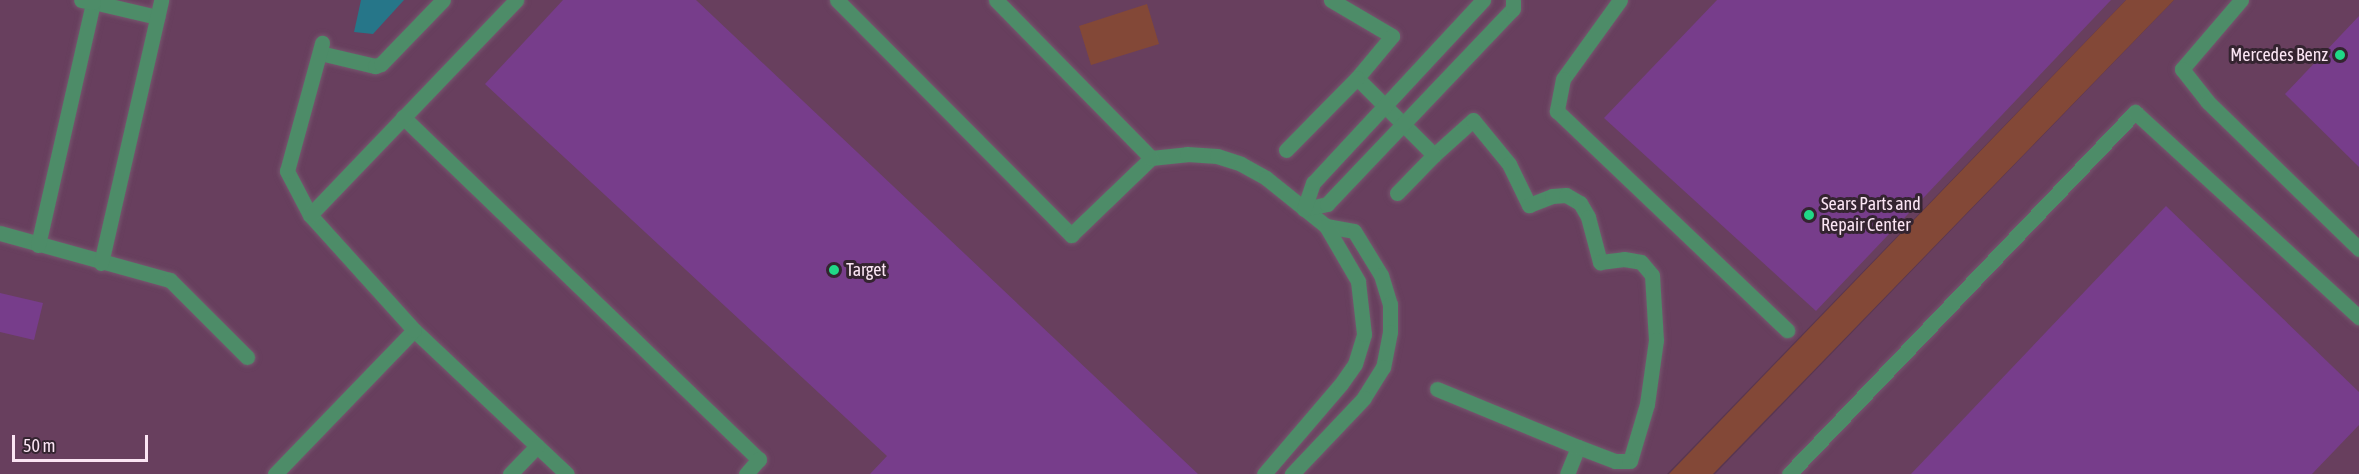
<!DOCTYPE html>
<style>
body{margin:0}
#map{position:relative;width:2359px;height:474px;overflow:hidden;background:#593650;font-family:"Asap Condensed",sans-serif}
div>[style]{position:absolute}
.built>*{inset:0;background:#683f5e}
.green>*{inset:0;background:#834837}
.water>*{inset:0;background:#267689}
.building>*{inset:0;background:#773d8b}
.roads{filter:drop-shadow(0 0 2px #76566e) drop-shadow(0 0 2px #76566e)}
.minor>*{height:15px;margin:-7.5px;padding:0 7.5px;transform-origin:7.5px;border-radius:7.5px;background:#4d8c68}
.dots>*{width:16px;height:16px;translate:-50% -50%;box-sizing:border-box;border:3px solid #342430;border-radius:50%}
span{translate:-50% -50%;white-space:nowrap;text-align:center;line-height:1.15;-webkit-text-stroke:6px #342430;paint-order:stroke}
.poi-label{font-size:18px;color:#fbe5f4}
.right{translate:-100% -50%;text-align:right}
.left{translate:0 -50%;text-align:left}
.scale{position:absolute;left:12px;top:435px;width:136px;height:27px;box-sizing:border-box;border:3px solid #fbe5f4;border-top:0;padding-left:8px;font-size:18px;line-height:21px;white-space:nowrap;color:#fbe5f4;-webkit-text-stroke:4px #342430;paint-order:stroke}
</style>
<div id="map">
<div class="built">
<i style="clip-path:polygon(0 0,2126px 0,1667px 474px,0 474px)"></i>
<i style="clip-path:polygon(2174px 0,2359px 0,2359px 474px,1715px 474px)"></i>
</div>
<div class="green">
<i style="clip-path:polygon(2126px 0,2174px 0,1713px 474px,1669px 474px)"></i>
<i style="clip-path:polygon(1147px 4px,1159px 44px,1091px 65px,1079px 26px)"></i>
</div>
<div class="water">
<i style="clip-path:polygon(361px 0,404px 0,373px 34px,354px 32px)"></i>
</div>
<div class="building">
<i style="clip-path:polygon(563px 0,696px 0,1198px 474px,870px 474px,887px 456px,485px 84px)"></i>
<i style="clip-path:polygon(1717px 0,2111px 0,1816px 311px,1604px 118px)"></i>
<i style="clip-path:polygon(2359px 16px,2359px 167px,2285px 94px)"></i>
<i style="clip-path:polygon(2166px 206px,2359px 392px,2359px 425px,2312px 474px,1911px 474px)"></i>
<i style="clip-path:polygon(0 293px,43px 303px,34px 340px,0 332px)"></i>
</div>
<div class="roads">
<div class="minor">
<i style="left:837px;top:0;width:332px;rotate:45.1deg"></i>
<i style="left:1071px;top:235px;width:111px;rotate:-43.9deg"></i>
<i style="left:1151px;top:158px;width:36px;rotate:-6deg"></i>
<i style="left:1187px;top:154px;width:30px;rotate:4deg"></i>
<i style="left:1217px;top:156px;width:25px;rotate:18deg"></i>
<i style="left:1241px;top:164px;width:29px;rotate:29deg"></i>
<i style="left:1266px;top:178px;width:77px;rotate:38.7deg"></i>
<i style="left:1326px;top:226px;width:28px;rotate:10deg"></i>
<i style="left:1354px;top:231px;width:52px;rotate:58.5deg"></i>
<i style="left:1381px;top:275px;width:30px;rotate:73deg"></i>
<i style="left:1390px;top:304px;width:28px;rotate:90deg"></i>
<i style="left:1390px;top:332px;width:36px;rotate:101deg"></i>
<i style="left:1383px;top:367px;width:36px;rotate:122deg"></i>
<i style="left:1364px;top:398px;width:105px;rotate:133.5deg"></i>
<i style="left:996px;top:0;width:221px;rotate:45.5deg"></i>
<i style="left:1331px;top:0;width:71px;rotate:30.5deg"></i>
<i style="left:1392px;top:36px;width:55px;rotate:129.8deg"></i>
<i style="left:1357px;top:78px;width:109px;rotate:45deg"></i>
<i style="left:1434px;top:155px;width:52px;rotate:-41.9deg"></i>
<i style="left:1473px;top:120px;width:57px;rotate:50.7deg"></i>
<i style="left:1509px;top:164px;width:46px;rotate:64deg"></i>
<i style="left:1529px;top:205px;width:25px;rotate:-21deg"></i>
<i style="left:1552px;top:196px;width:14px;rotate:-4deg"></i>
<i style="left:1566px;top:195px;width:16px;rotate:30deg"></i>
<i style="left:1580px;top:203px;width:16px;rotate:60deg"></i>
<i style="left:1588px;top:217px;width:47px;rotate:75.1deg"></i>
<i style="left:1600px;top:262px;width:24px;rotate:-7deg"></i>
<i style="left:1624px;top:259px;width:17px;rotate:10deg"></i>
<i style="left:1641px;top:262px;width:17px;rotate:50deg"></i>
<i style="left:1652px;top:275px;width:65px;rotate:86.5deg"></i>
<i style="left:1656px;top:340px;width:65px;rotate:98deg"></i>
<i style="left:1647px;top:404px;width:59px;rotate:106.6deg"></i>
<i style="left:1630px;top:461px;width:15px;rotate:180deg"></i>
<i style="left:1615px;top:461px;width:40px;rotate:-159deg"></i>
<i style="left:1578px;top:447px;width:29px;rotate:112deg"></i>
<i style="left:1620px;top:0;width:97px;rotate:125.8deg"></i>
<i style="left:1563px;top:79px;width:33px;rotate:101deg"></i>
<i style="left:1557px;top:111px;width:318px;rotate:43.6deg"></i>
<i style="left:2241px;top:0;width:91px;rotate:130.5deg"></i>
<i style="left:2182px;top:69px;width:42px;rotate:51.8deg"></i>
<i style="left:2208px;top:102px;width:211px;rotate:44.2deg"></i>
<i style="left:93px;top:2px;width:66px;rotate:13.2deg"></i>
<i style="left:320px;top:53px;width:57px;rotate:13.3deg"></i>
<i style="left:375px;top:66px;width:6px;rotate:-18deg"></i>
<i style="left:381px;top:64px;width:89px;rotate:-45.9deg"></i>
<i style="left:403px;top:117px;width:494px;rotate:43.9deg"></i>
<i style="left:759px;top:459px;width:20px;rotate:131deg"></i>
<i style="left:1286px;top:150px;width:101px;rotate:-45.4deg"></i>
<i style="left:1397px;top:193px;width:53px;rotate:-45.8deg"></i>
<i style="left:1304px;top:209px;width:24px;rotate:-12deg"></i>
<i style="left:1327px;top:204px;width:269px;rotate:-46.4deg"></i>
<i style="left:1513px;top:9px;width:9px;rotate:-90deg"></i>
<i style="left:1304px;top:209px;width:28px;rotate:-71deg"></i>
<i style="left:1313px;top:183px;width:250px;rotate:-47.1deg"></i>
<i style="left:310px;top:215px;width:50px;rotate:-117.6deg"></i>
<i style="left:287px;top:171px;width:133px;rotate:-74.7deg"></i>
<i style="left:0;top:233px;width:176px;rotate:15.5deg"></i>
<i style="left:170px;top:280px;width:109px;rotate:45deg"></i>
<i style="left:38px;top:245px;width:249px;rotate:-77.2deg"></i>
<i style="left:93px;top:2px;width:12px;rotate:-171deg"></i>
<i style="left:101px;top:263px;width:270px;rotate:-77.1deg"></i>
<i style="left:414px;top:330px;width:210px;rotate:43.3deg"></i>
<i style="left:1437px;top:389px;width:152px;rotate:22.4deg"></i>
<i style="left:275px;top:474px;width:200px;rotate:-46deg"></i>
<i style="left:414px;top:330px;width:155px;rotate:-132.1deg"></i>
<i style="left:310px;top:215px;width:298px;rotate:-46.2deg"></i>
<i style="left:510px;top:474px;width:39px;rotate:-46deg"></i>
<i style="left:1264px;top:474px;width:118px;rotate:-49.5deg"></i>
<i style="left:1341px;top:384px;width:24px;rotate:-55deg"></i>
<i style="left:1355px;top:364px;width:31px;rotate:-73deg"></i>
<i style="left:1364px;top:334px;width:53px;rotate:-96.5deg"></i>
<i style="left:1358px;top:281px;width:64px;rotate:-120.2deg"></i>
<i style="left:1789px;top:474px;width:501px;rotate:-46.29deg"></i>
<i style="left:2135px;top:112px;width:304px;rotate:42.5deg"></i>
</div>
</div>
<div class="dots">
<i style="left:2340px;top:55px;background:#20d887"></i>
<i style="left:1809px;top:215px;background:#20d887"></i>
<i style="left:834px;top:270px;background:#20d887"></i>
</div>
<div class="poi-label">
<span class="right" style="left:2328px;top:55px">Mercedes Benz</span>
<span class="left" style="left:1821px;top:215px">Sears Parts and<br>Repair Center</span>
<span class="left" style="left:846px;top:270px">Target</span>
</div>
<div class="scale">50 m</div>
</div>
